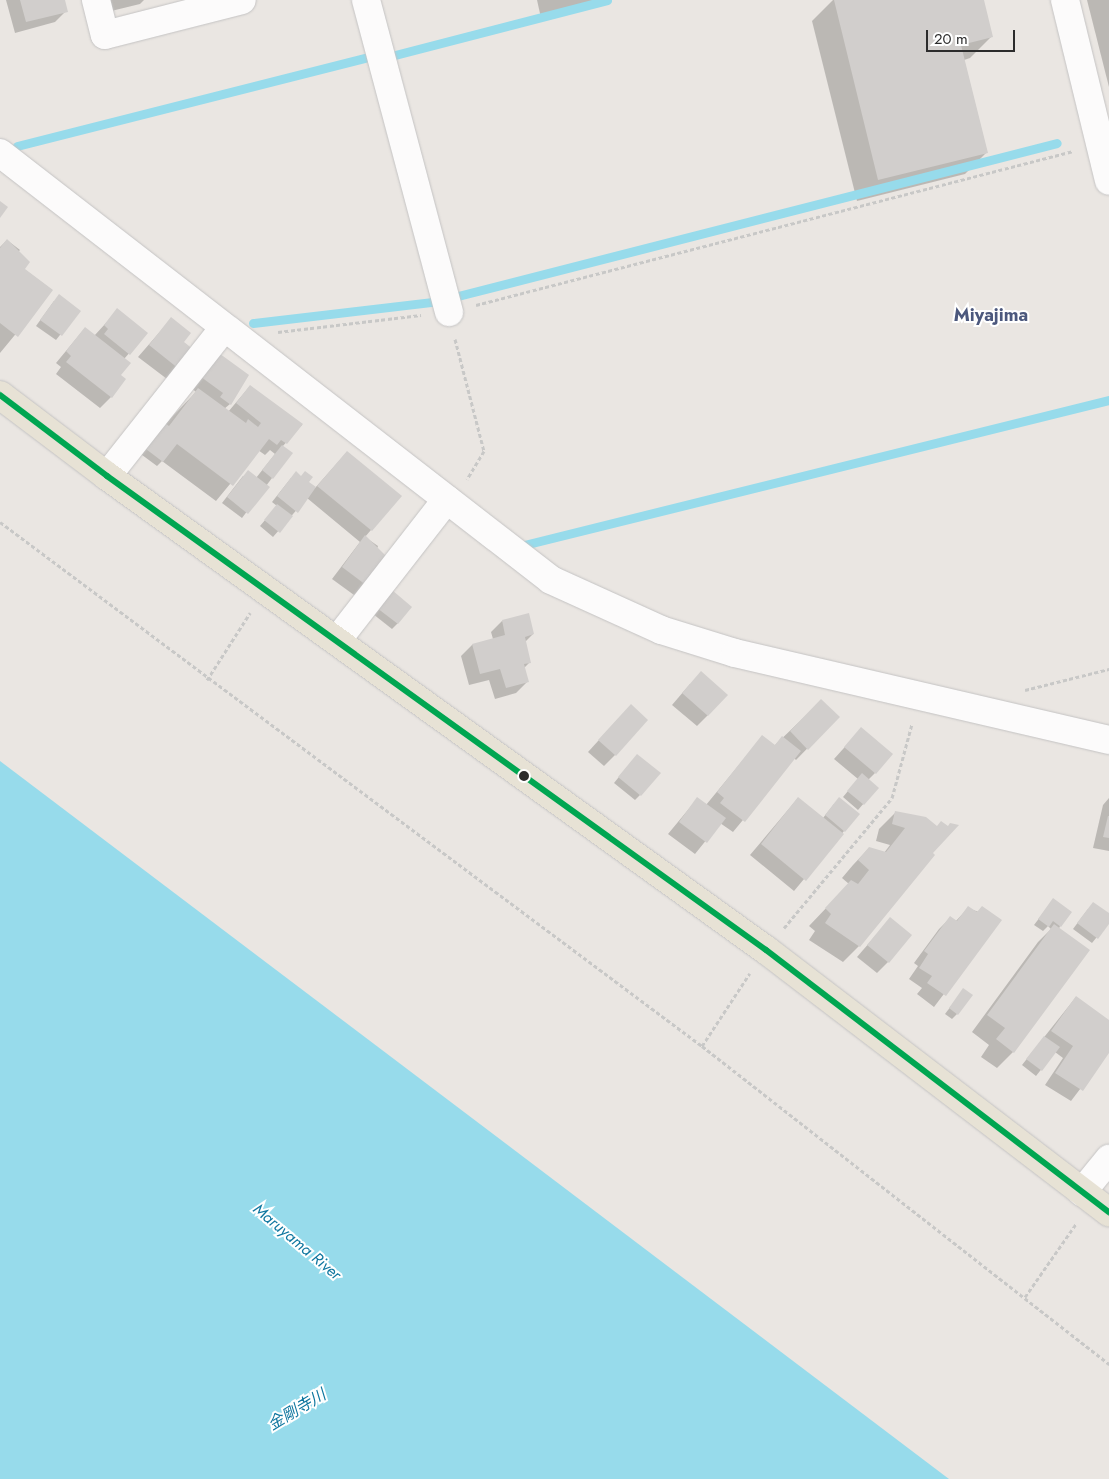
<!DOCTYPE html>
<meta charset="utf-8">
<style>
body{margin:0}
#map{position:relative;width:1109px;height:1479px;overflow:hidden;background:#eae6e2;font-family:Jost,"Noto Sans JP",sans-serif}
div>[style]{position:absolute}
.water>*{inset:0;background:#97dbeb}
.shadow>*{inset:0;background:#0003}
.stream>*{height:9px;margin:-4.5px;padding:0 4.5px;transform-origin:4.5px;border-radius:4.5px;background:#97dbeb}
.building>*{inset:0;background:#d1cecc}
.path>*{height:3px;margin-top:-1.5px;transform-origin:0;background:repeating-linear-gradient(90deg,#c8c8c7 0 4px,transparent 0 6.5px)}
.roads{filter:drop-shadow(0 0 1px #c4c3c3) drop-shadow(0 0 1px #c4c3c3)}
.minor>*{height:28px;margin:-14px;padding:0 14px;transform-origin:14px;border-radius:14px;background:#fcfbfb}
.major>*{height:28px;margin:-14px;padding:0 14px;transform-origin:14px;border-radius:14px;background:#e7e2d5}
.bus-1>*{height:6px;margin:-3px;padding:0 3px;transform-origin:3px;border-radius:3px;background:#00a651}
.dots>*{width:14px;height:14px;translate:-50% -50%;box-sizing:border-box;border:2px solid #fff;border-radius:50%}
span{translate:-50% -50%;white-space:nowrap;text-align:center;line-height:1.15;-webkit-text-stroke:4px #fff;paint-order:stroke}
.water-label{font-size:16px;color:#0e769f;font-style:italic}
.quarter-label{font-size:18px;color:#4c587d;font-weight:700}
.scale{position:absolute;left:926px;top:30px;width:89px;height:22px;box-sizing:border-box;border:2px solid #2c2c2c;border-top:0;padding-left:6px;font-size:15px;line-height:18px;white-space:nowrap;color:#2c2c2c;-webkit-text-stroke:4px #fff;paint-order:stroke}
</style>
<div id="map">
<div class="water">
<i style="clip-path:polygon(0 761px,949px 1479px,0 1479px)"></i>
</div>
<div class="shadow">
<i style="clip-path:polygon(6px 0,63px 0,66px 11px,55px 22px,15px 33px)"></i>
<i style="clip-path:polygon(100px 0,144px 0,140px 4px,103px 13px)"></i>
<i style="clip-path:polygon(537px 0,611px 0,541px 18px)"></i>
<i style="clip-path:polygon(833px 0,982px 0,991px 37px,970px 58px,964px 60px,987px 152px,965px 174px,857px 201px,812px 21px)"></i>
<i style="clip-path:polygon(1087px 0,1109px 0,1109px 87px)"></i>
<i style="clip-path:polygon(7px 240px,20px 250px,17px 253px,24px 269px,52px 290px,0 353px,0 247px)"></i>
<i style="clip-path:polygon(54px 301px,79px 311px,56px 340px,36px 326px)"></i>
<i style="clip-path:polygon(118px 310px,146px 334px,124px 359px,111px 397px,100px 408px,56px 374px,61px 367px,56px 363px,85px 328px,94px 336px)"></i>
<i style="clip-path:polygon(171px 319px,183px 342px,193px 350px,167px 379px,138px 357px)"></i>
<i style="clip-path:polygon(206px 364px,230px 404px,224px 409px,228px 412px,250px 386px,302px 425px,282px 447px,272px 478px,242px 518px,222px 503px,243px 476px,256px 478px,275px 454px,270px 450px,265px 455px,258px 450px,216px 501px,162px 461px,157px 466px,138px 452px,196px 392px,189px 386px)"></i>
<i style="clip-path:polygon(347px 452px,400px 496px,365px 537px,378px 546px,365px 584px,354px 595px,332px 579px,360px 542px,307px 498px,273px 537px,260px 526px,277px 506px,272px 502px,291px 478px,307px 482px,315px 488px)"></i>
<i style="clip-path:polygon(387px 597px,398px 623px,392px 629px,373px 614px)"></i>
<i style="clip-path:polygon(502px 621px,533px 634px,525px 642px,530px 662px,524px 668px,527px 682px,516px 693px,495px 699px,489px 680px,469px 685px,461px 656px,472px 645px,493px 639px,491px 632px)"></i>
<i style="clip-path:polygon(690px 684px,708px 715px,697px 726px,672px 705px)"></i>
<i style="clip-path:polygon(821px 701px,838px 717px,796px 760px,794px 758px,733px 832px,720px 823px,695px 854px,668px 834px,697px 799px,706px 805px,762px 737px,774px 746px)"></i>
<i style="clip-path:polygon(620px 717px,615px 755px,604px 766px,588px 752px)"></i>
<i style="clip-path:polygon(861px 729px,875px 773px,868px 780px,877px 788px,858px 810px,843px 797px,858px 779px,834px 759px)"></i>
<i style="clip-path:polygon(632px 761px,640px 795px,635px 800px,614px 783px)"></i>
<i style="clip-path:polygon(798px 798px,823px 818px,834px 804px,844px 831px,794px 891px,750px 855px)"></i>
<i style="clip-path:polygon(1109px 798px,1109px 851px,1093px 848px,1103px 805px)"></i>
<i style="clip-path:polygon(895px 813px,931px 853px,859px 946px,843px 962px,809px 940px,815px 931px,809px 926px,849px 884px,842px 878px,853px 865px,869px 848px,884px 853px,890px 845px,876px 841px,879px 829px)"></i>
<i style="clip-path:polygon(1053px 900px,1060px 926px,1013px 1052px,997px 1068px,981px 1057px,989px 1045px,972px 1032px,1038px 942px,1051px 929px,1048px 926px,1043px 931px,1034px 925px)"></i>
<i style="clip-path:polygon(968px 908px,1000px 920px,934px 1007px,917px 994px,922px 988px,909px 979px,918px 966px,914px 963px,939px 929px,950px 918px,955px 922px)"></i>
<i style="clip-path:polygon(1088px 909px,1109px 914px,1109px 922px,1092px 943px,1073px 929px)"></i>
<i style="clip-path:polygon(890px 919px,888px 962px,877px 973px,857px 957px)"></i>
<i style="clip-path:polygon(964px 989px,957px 1014px,952px 1019px,945px 1014px)"></i>
<i style="clip-path:polygon(1076px 997px,1109px 1021px,1109px 1051px,1071px 1101px,1045px 1085px,1063px 1058px,1055px 1052px,1036px 1076px,1022px 1065px)"></i>
</div>
<div class="stream">
<i style="left:395px;top:55px;width:219px;rotate:-14.5deg"></i>
<i style="left:17px;top:146px;width:359px;rotate:-14.2deg"></i>
<i style="left:454px;top:297px;width:622px;rotate:-14.33deg"></i>
<i style="left:253px;top:323px;width:179px;rotate:-6.7deg"></i>
<i style="left:524px;top:545px;width:603px;rotate:-13.92deg"></i>
</div>
<div class="building">
<i style="clip-path:polygon(20px 0,65px 0,68px 12px,26px 22px)"></i>
<i style="clip-path:polygon(834px 0,984px 0,993px 37px,961px 45px,988px 153px,878px 180px)"></i>
<i style="clip-path:polygon(0 201px,8px 207px,0 218px)"></i>
<i style="clip-path:polygon(7px 239px,30px 262px,25px 269px,53px 290px,18px 337px,0 323px,0 248px)"></i>
<i style="clip-path:polygon(59px 294px,81px 311px,62px 336px,40px 320px)"></i>
<i style="clip-path:polygon(117px 308px,148px 333px,130px 355px,104px 334px,108px 329px,104px 325px)"></i>
<i style="clip-path:polygon(171px 317px,191px 333px,184px 342px,194px 350px,179px 369px,149px 345px)"></i>
<i style="clip-path:polygon(85px 327px,131px 363px,121px 375px,126px 379px,112px 398px,66px 362px,71px 356px,66px 351px)"></i>
<i style="clip-path:polygon(216px 351px,249px 375px,231px 405px,220px 397px,223px 393px,201px 377px)"></i>
<i style="clip-path:polygon(250px 385px,303px 424px,287px 444px,281px 440px,277px 445px,269px 439px,233px 486px,177px 444px,163px 462px,142px 446px,162px 421px,169px 426px,198px 388px,246px 423px,248px 419px,258px 427px,261px 423px,236px 403px)"></i>
<i style="clip-path:polygon(282px 445px,293px 453px,273px 479px,262px 470px)"></i>
<i style="clip-path:polygon(347px 451px,402px 496px,372px 531px,317px 486px)"></i>
<i style="clip-path:polygon(248px 470px,270px 487px,248px 514px,227px 497px)"></i>
<i style="clip-path:polygon(296px 471px,301px 476px,305px 471px,313px 477px,309px 482px,316px 487px,298px 513px,277px 496px)"></i>
<i style="clip-path:polygon(277px 504px,293px 516px,280px 533px,264px 520px)"></i>
<i style="clip-path:polygon(365px 535px,386px 556px,366px 585px,342px 567px)"></i>
<i style="clip-path:polygon(392px 590px,412px 607px,398px 624px,377px 608px)"></i>
<i style="clip-path:polygon(529px 613px,534px 634px,525px 637px,531px 663px,524px 664px,529px 682px,506px 688px,500px 669px,480px 674px,472px 644px,505px 635px,502px 620px)"></i>
<i style="clip-path:polygon(701px 671px,728px 695px,708px 716px,682px 693px)"></i>
<i style="clip-path:polygon(821px 699px,840px 717px,808px 750px,790px 731px)"></i>
<i style="clip-path:polygon(631px 704px,648px 720px,616px 756px,598px 740px)"></i>
<i style="clip-path:polygon(861px 727px,893px 754px,876px 774px,844px 747px)"></i>
<i style="clip-path:polygon(762px 735px,775px 745px,782px 736px,801px 751px,745px 822px,720px 803px,724px 798px,717px 792px)"></i>
<i style="clip-path:polygon(637px 754px,661px 773px,641px 796px,618px 777px)"></i>
<i style="clip-path:polygon(862px 773px,879px 788px,864px 805px,847px 791px)"></i>
<i style="clip-path:polygon(697px 797px,726px 818px,707px 843px,679px 822px)"></i>
<i style="clip-path:polygon(798px 797px,844px 834px,806px 881px,761px 844px)"></i>
<i style="clip-path:polygon(839px 797px,860px 814px,845px 832px,825px 815px)"></i>
<i style="clip-path:polygon(895px 811px,926px 817px,937px 826px,941px 821px,948px 826px,950px 823px,959px 825px,933px 853px,935px 855px,860px 947px,825px 923px,831px 914px,825px 908px,851px 880px,858px 884px,869px 870px,858px 860px,869px 847px,886px 852px,905px 828px,892px 824px)"></i>
<i style="clip-path:polygon(1108px 816px,1109px 816px,1109px 838px,1103px 837px)"></i>
<i style="clip-path:polygon(1053px 898px,1072px 912px,1061px 927px,1053px 921px,1049px 927px,1038px 919px)"></i>
<i style="clip-path:polygon(1093px 902px,1109px 913px,1109px 924px,1098px 939px,1077px 923px)"></i>
<i style="clip-path:polygon(968px 906px,977px 912px,982px 906px,1002px 920px,946px 996px,927px 983px,932px 976px,919px 968px,928px 954px,924px 951px,950px 916px,957px 921px)"></i>
<i style="clip-path:polygon(890px 917px,912px 935px,889px 963px,867px 945px)"></i>
<i style="clip-path:polygon(1054px 924px,1090px 950px,1014px 1053px,996px 1039px,1005px 1028px,987px 1015px)"></i>
<i style="clip-path:polygon(963px 988px,973px 995px,958px 1015px,949px 1008px)"></i>
<i style="clip-path:polygon(1076px 996px,1109px 1020px,1109px 1053px,1083px 1091px,1055px 1073px,1073px 1046px,1051px 1031px)"></i>
<i style="clip-path:polygon(1044px 1036px,1060px 1047px,1042px 1071px,1026px 1059px)"></i>
</div>
<div class="path">
<i style="left:476px;top:305px;width:617px;rotate:-14.46deg"></i>
<i style="left:278px;top:332px;width:144px;rotate:-6.8deg"></i>
<i style="left:455px;top:339px;width:116px;rotate:75.5deg"></i>
<i style="left:484px;top:451px;width:33px;rotate:121deg"></i>
<i style="left:0;top:522px;width:876px;rotate:36.74deg"></i>
<i style="left:702px;top:1046px;width:517px;rotate:38deg"></i>
<i style="left:207px;top:680px;width:80px;rotate:-57.3deg"></i>
<i style="left:1025px;top:690px;width:87px;rotate:-14deg"></i>
<i style="left:784px;top:928px;width:169px;rotate:-50.3deg"></i>
<i style="left:892px;top:798px;width:77px;rotate:-74.9deg"></i>
<i style="left:702px;top:1046px;width:87px;rotate:-56.7deg"></i>
<i style="left:1025px;top:1297px;width:89px;rotate:-55.1deg"></i>
</div>
<div class="roads">
<div class="minor">
<i style="left:96px;top:0;width:36px;rotate:76deg"></i>
<i style="left:105px;top:35px;width:141px;rotate:-14.3deg"></i>
<i style="left:366px;top:0;width:323px;rotate:75.1deg"></i>
<i style="left:1065px;top:0;width:186px;rotate:76.3deg"></i>
<i style="left:0;top:153px;width:697px;rotate:37.77deg"></i>
<i style="left:551px;top:580px;width:121px;rotate:24.4deg"></i>
<i style="left:661px;top:630px;width:77px;rotate:17.3deg"></i>
<i style="left:735px;top:653px;width:384px;rotate:13.1deg"></i>
<i style="left:107px;top:476px;width:189px;rotate:-51.7deg"></i>
<i style="left:338px;top:639px;width:177px;rotate:-52.1deg"></i>
<i style="left:1082px;top:1192px;width:43px;rotate:-50.7deg"></i>
</div>
<div class="major">
<i style="left:0;top:395px;width:134px;rotate:37.1deg"></i>
<i style="left:107px;top:476px;width:812px;rotate:35.73deg"></i>
<i style="left:766px;top:950px;width:432px;rotate:37.4deg"></i>
</div>
</div>
<div class="bus-1">
<i style="left:0;top:395px;width:134px;rotate:37.1deg"></i>
<i style="left:107px;top:476px;width:812px;rotate:35.73deg"></i>
<i style="left:766px;top:950px;width:432px;rotate:37.4deg"></i>
</div>
<div class="dots">
<i style="left:524px;top:776px;background:#2c2c2c"></i>
</div>
<div class="water-label">
<span style="left:297px;top:1242px;rotate:40deg">Maruyama River</span>
<span style="left:297px;top:1410px;rotate:-31deg">金剛寺川</span>
</div>
<div class="quarter-label">
<span style="left:991px;top:315px">Miyajima</span>
</div>
<div class="scale">20 m</div>
</div>
